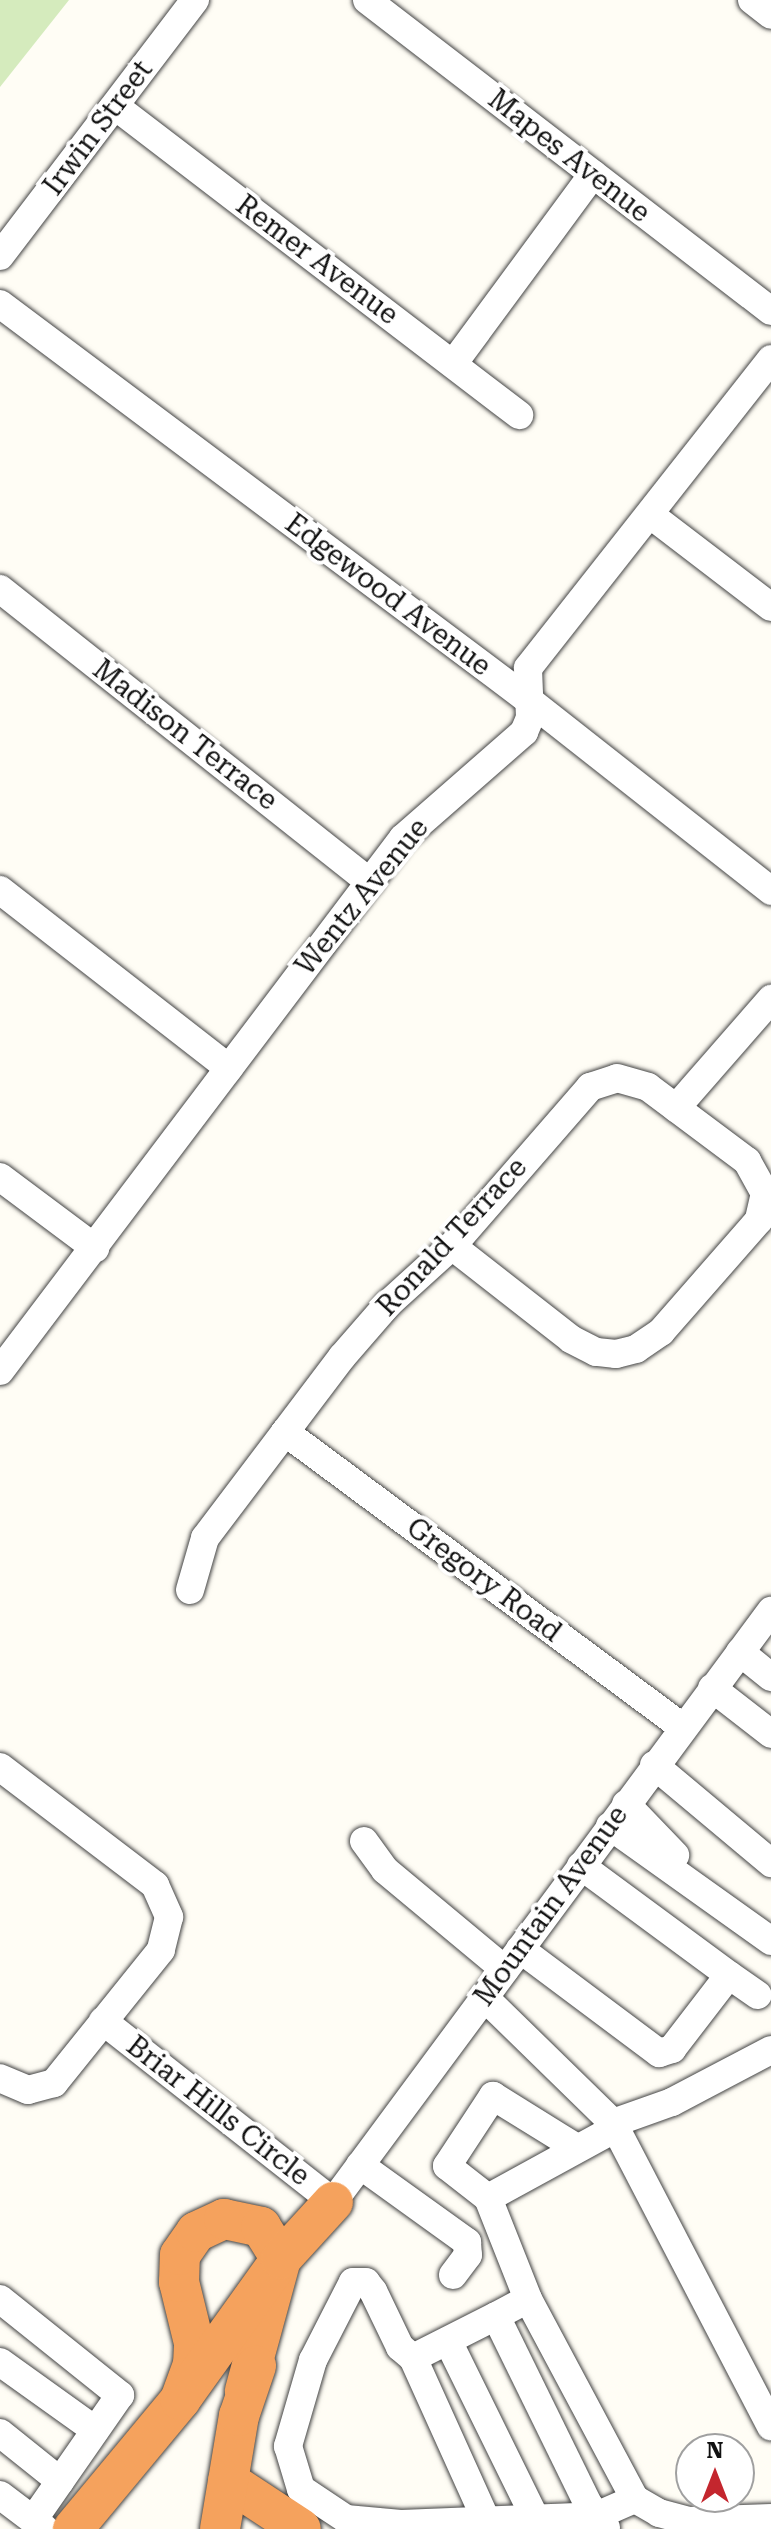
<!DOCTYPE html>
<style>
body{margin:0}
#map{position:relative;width:771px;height:2529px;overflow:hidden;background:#fffdf5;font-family:"Roboto Serif",serif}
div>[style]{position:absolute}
.green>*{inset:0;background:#d5ebbd}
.roads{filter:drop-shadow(0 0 2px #444) drop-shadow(0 0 2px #444)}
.minor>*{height:28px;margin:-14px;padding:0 14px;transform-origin:14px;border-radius:14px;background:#fff}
.highway>*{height:40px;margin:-20px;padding:0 20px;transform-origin:20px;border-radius:20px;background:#f5a25d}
span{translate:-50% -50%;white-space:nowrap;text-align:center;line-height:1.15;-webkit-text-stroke:8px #fff;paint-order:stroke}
.street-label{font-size:28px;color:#111}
.north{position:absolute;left:675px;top:2433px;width:80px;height:80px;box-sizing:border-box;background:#fff;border:2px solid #a0a0a0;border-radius:50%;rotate:0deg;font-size:22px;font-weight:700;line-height:32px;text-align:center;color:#111}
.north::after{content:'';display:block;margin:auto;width:28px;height:36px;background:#c4262e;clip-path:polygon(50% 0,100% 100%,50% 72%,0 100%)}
</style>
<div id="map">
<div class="green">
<i style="clip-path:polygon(0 0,69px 0,0 87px)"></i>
</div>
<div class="roads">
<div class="minor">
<i style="left:367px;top:0;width:510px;rotate:37.59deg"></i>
<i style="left:752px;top:0;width:24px;rotate:38deg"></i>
<i style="left:115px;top:106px;width:509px;rotate:37.41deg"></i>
<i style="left:0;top:256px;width:322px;rotate:-52.7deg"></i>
<i style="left:0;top:304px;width:657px;rotate:36.84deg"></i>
<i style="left:526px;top:698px;width:312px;rotate:38.2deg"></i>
<i style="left:453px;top:364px;width:236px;rotate:-53.6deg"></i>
<i style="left:652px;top:516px;width:150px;rotate:37.4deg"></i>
<i style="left:0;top:589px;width:472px;rotate:38.4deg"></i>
<i style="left:0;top:890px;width:290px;rotate:37.9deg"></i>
<i style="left:676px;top:1108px;width:145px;rotate:-48.9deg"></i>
<i style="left:0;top:1177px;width:119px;rotate:36.8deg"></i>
<i style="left:0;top:1371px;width:668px;rotate:-52.91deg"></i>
<i style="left:403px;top:838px;width:161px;rotate:-41.2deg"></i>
<i style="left:524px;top:732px;width:15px;rotate:-67deg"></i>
<i style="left:530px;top:718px;width:50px;rotate:-92.3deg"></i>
<i style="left:528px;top:668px;width:393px;rotate:-51.8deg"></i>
<i style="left:285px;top:1432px;width:495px;rotate:36.6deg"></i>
<i style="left:190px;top:1590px;width:54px;rotate:-73.9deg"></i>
<i style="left:205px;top:1538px;width:227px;rotate:-52.9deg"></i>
<i style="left:342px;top:1357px;width:70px;rotate:-49deg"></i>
<i style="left:388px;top:1304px;width:86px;rotate:-42.2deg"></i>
<i style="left:452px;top:1246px;width:211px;rotate:-49deg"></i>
<i style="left:590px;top:1087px;width:28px;rotate:-18deg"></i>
<i style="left:617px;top:1078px;width:32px;rotate:16deg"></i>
<i style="left:648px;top:1087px;width:124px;rotate:36.8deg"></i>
<i style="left:747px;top:1161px;width:37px;rotate:61deg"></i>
<i style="left:765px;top:1193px;width:28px;rotate:103deg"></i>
<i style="left:759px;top:1220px;width:149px;rotate:131.2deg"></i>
<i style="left:661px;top:1332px;width:30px;rotate:146deg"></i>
<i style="left:636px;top:1349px;width:21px;rotate:166deg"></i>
<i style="left:616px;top:1354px;width:20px;rotate:-174deg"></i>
<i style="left:596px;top:1352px;width:28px;rotate:-153deg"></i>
<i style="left:571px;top:1339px;width:151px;rotate:-142deg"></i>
<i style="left:740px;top:1652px;width:40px;rotate:39deg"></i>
<i style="left:712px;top:1688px;width:75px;rotate:37.9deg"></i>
<i style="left:654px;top:1765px;width:153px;rotate:39.9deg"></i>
<i style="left:0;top:1767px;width:195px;rotate:37.3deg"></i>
<i style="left:155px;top:1885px;width:35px;rotate:66deg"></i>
<i style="left:169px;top:1917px;width:34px;rotate:104deg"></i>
<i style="left:161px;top:1950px;width:171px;rotate:128.8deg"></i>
<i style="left:54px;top:2083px;width:27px;rotate:165deg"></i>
<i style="left:28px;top:2090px;width:30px;rotate:-157deg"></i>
<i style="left:626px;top:1804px;width:71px;rotate:46.1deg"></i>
<i style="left:610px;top:1826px;width:198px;rotate:35.5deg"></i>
<i style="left:364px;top:1841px;width:36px;rotate:54deg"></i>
<i style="left:385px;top:1870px;width:156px;rotate:39.8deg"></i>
<i style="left:520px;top:1949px;width:174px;rotate:36.8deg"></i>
<i style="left:659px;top:2053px;width:14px;rotate:-17deg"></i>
<i style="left:672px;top:2049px;width:93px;rotate:-52.4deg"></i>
<i style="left:729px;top:1975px;width:184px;rotate:-143.6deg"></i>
<i style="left:729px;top:1975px;width:35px;rotate:35deg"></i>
<i style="left:484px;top:1997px;width:180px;rotate:44.3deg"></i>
<i style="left:613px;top:2123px;width:342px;rotate:62.5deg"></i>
<i style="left:103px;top:2021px;width:293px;rotate:38.2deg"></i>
<i style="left:333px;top:2202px;width:736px;rotate:-53.46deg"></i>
<i style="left:613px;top:2123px;width:63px;rotate:-19.6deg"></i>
<i style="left:672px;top:2102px;width:112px;rotate:-27.7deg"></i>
<i style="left:360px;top:2165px;width:132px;rotate:35.7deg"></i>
<i style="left:467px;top:2242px;width:13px;rotate:86deg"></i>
<i style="left:468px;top:2255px;width:25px;rotate:127deg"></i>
<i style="left:488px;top:2198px;width:52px;rotate:-142deg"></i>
<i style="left:447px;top:2166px;width:84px;rotate:-56.7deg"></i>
<i style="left:493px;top:2096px;width:99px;rotate:31.8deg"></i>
<i style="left:0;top:2299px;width:154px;rotate:38.7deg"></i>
<i style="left:120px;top:2395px;width:152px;rotate:124.8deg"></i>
<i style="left:528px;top:2299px;width:227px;rotate:61.9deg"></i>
<i style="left:635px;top:2499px;width:28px;rotate:30deg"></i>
<i style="left:659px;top:2513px;width:31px;rotate:15deg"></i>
<i style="left:689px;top:2521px;width:82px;rotate:-2.1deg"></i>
<i style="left:496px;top:2316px;width:93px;rotate:153.2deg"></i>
<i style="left:413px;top:2358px;width:17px;rotate:-140deg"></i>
<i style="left:400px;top:2347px;width:62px;rotate:-115.7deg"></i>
<i style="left:373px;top:2291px;width:11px;rotate:-128deg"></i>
<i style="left:366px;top:2282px;width:13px;rotate:180deg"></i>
<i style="left:353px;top:2282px;width:88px;rotate:117.1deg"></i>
<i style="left:313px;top:2360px;width:90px;rotate:106.2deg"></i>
<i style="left:288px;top:2446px;width:45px;rotate:73.2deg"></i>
<i style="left:301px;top:2489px;width:54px;rotate:33.7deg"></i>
<i style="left:346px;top:2519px;width:55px;rotate:5.2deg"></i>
<i style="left:401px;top:2524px;width:195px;rotate:-2.3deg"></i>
<i style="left:596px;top:2516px;width:43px;rotate:-23.6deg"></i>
<i style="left:448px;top:2341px;width:197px;rotate:63.8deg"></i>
<i style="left:413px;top:2358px;width:178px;rotate:65.7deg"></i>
<i style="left:0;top:2362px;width:117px;rotate:35.6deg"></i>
<i style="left:0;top:2433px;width:77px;rotate:38.7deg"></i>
<i style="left:0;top:2495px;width:56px;rotate:37.1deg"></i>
<i style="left:606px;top:2528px;width:30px;rotate:-127deg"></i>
<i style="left:588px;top:2504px;width:209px;rotate:-116.1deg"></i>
<i style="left:496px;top:2316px;width:36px;rotate:-28deg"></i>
<i style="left:528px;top:2299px;width:109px;rotate:-111.6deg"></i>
<i style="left:488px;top:2198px;width:146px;rotate:-28.7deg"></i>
</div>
<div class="highway">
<i style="left:180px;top:2400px;width:37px;rotate:-70deg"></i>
<i style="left:193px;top:2365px;width:22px;rotate:-87deg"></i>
<i style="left:194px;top:2343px;width:63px;rotate:-103.8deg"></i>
<i style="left:179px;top:2282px;width:27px;rotate:-88deg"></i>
<i style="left:180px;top:2255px;width:28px;rotate:-55deg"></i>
<i style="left:196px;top:2232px;width:31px;rotate:-25deg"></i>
<i style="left:224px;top:2219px;width:38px;rotate:12deg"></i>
<i style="left:261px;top:2227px;width:38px;rotate:58deg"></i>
<i style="left:281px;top:2259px;width:137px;rotate:105.3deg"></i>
<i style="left:228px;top:2481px;width:87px;rotate:33.3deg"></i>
<i style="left:73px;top:2529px;width:168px;rotate:-50.3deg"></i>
<i style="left:180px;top:2400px;width:173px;rotate:-54.4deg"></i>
<i style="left:281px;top:2259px;width:77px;rotate:-47.6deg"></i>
<i style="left:220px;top:2529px;width:115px;rotate:-80.5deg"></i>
<i style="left:239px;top:2416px;width:53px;rotate:-71.2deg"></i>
</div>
</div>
<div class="street-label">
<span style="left:98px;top:128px;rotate:-53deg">Irwin Street</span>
<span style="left:569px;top:156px;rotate:38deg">Mapes Avenue</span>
<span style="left:317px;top:260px;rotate:37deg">Remer Avenue</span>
<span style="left:388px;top:595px;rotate:37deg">Edgewood Avenue</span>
<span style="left:185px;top:735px;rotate:38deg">Madison Terrace</span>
<span style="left:362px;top:897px;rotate:-51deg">Wentz Avenue</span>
<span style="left:452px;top:1237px;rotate:-47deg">Ronald Terrace</span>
<span style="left:484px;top:1580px;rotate:37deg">Gregory Road</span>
<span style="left:551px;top:1906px;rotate:-54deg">Mountain Avenue</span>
<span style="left:218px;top:2111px;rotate:38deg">Briar Hills Circle</span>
</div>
<div class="north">N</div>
</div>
